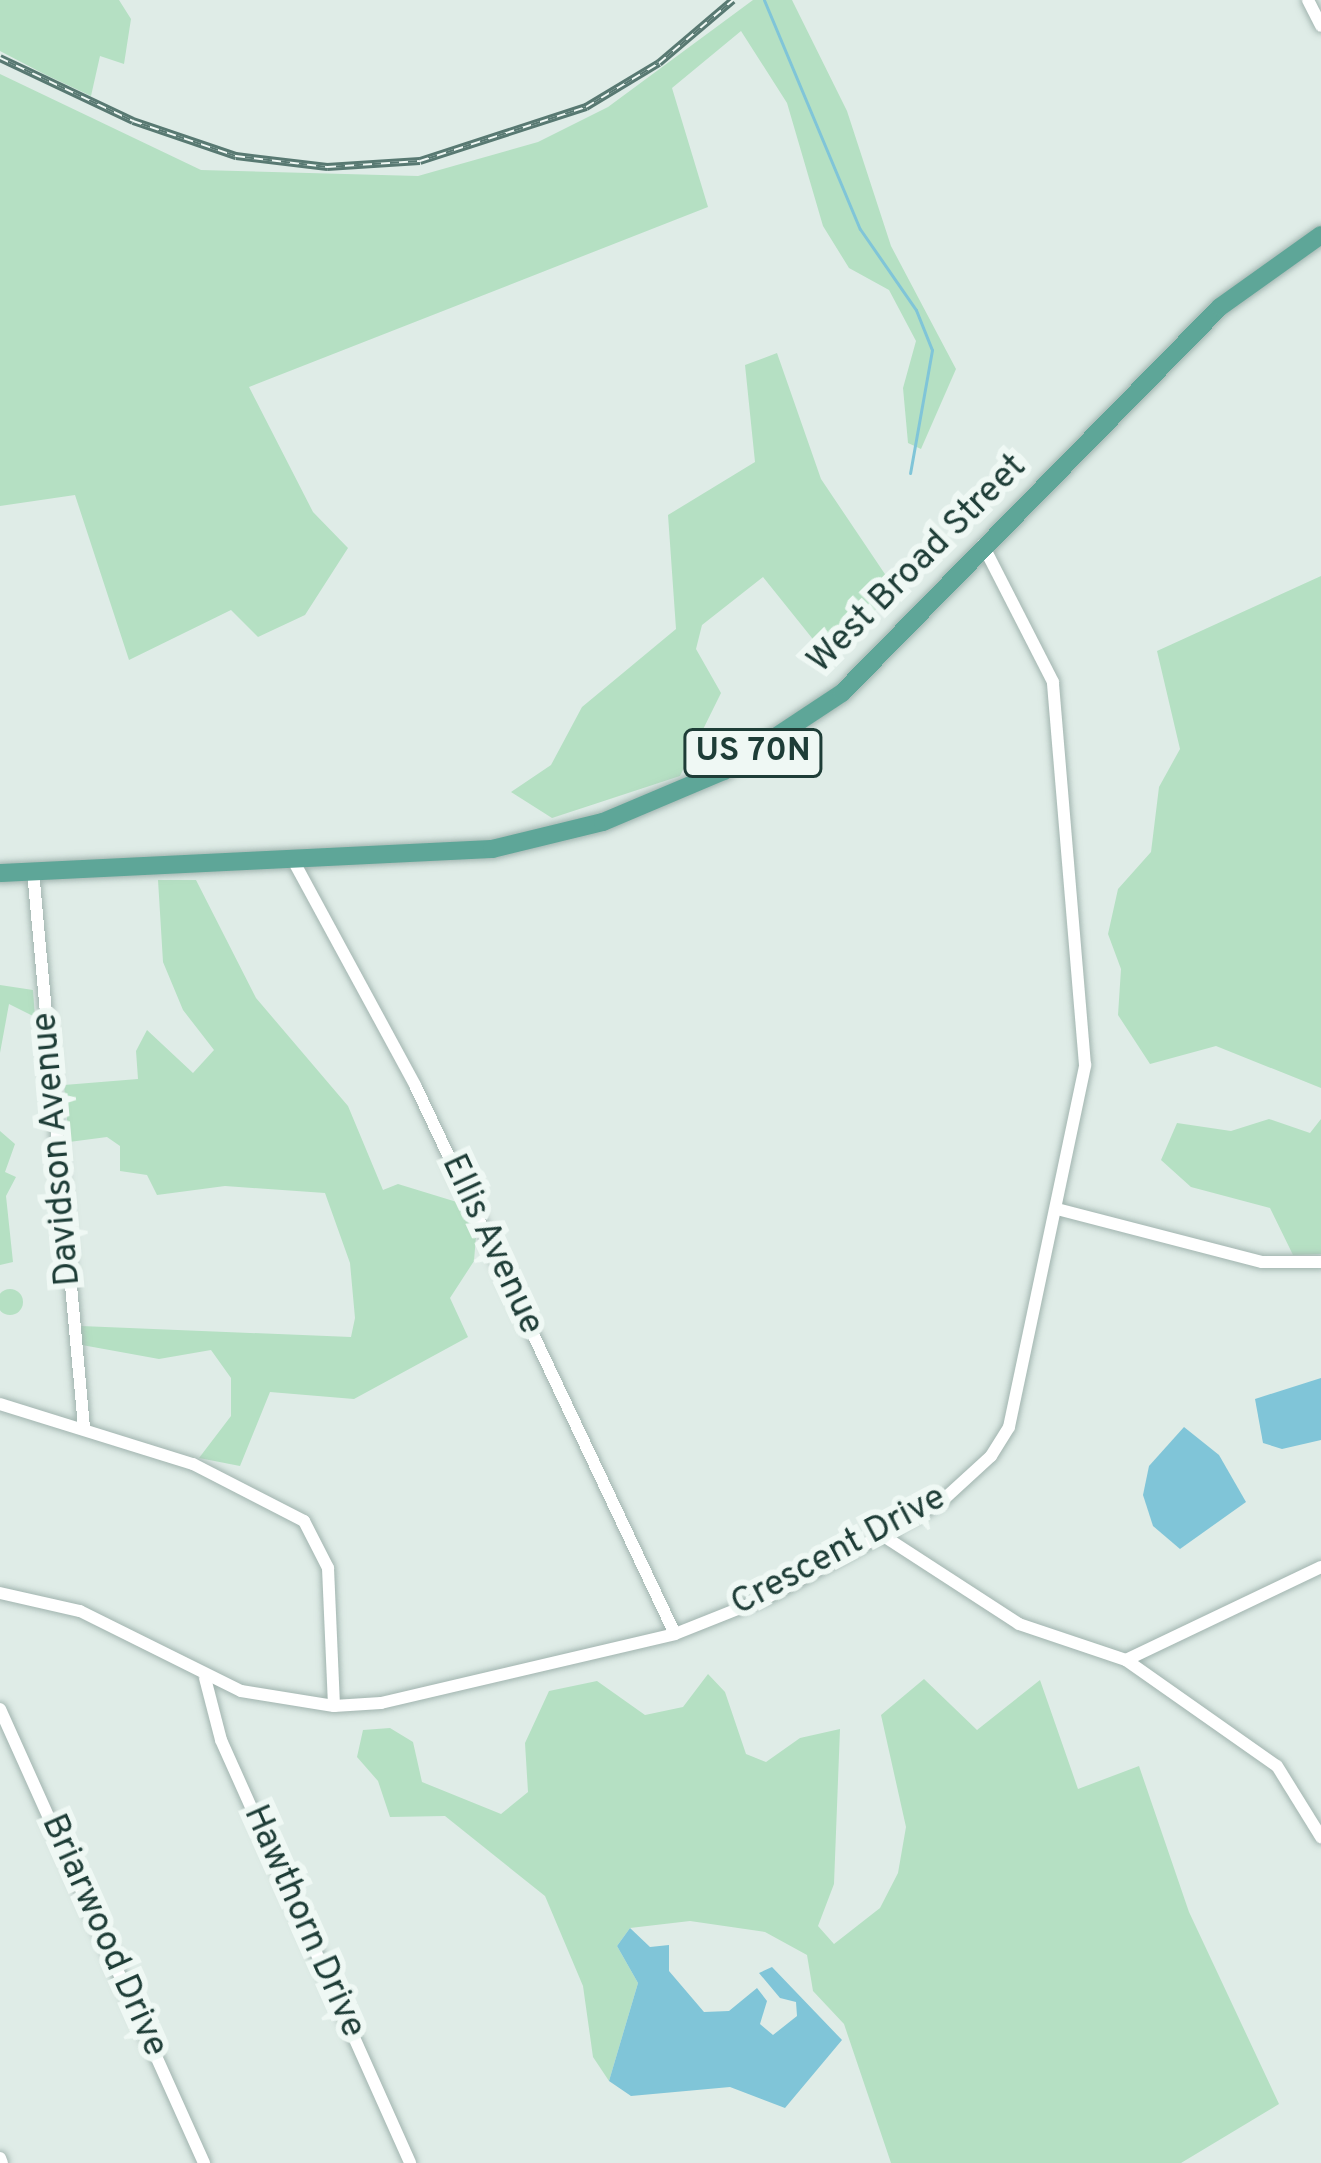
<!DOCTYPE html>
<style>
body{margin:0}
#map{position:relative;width:1321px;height:2163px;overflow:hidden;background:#dfece7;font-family:Overpass,sans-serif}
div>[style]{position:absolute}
.green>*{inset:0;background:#b5e0c3}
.round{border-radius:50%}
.water>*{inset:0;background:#80c5d8}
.stream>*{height:3px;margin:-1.5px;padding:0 1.5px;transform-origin:1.5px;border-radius:1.5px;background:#80c5d8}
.roads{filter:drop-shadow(0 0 3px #a1b4af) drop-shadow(0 0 3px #a1b4af)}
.minor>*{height:12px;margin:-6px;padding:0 6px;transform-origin:6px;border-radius:6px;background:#fff}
.primary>*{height:18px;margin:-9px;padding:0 9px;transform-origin:9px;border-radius:9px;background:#5ea698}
.rail>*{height:8px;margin-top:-4px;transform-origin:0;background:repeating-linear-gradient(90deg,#eff8f4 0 9px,#587972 0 18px);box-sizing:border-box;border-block:3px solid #587972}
span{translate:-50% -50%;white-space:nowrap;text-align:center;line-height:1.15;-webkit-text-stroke:12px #eff8f4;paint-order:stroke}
.shield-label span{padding:3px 9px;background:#eff8f4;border:3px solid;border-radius:9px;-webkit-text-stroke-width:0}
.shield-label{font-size:33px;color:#1e3d37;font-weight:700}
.street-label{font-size:36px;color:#1e3d37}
</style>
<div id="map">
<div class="green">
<i style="clip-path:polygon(0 0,119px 0,131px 19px,124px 64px,100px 56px,91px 96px,46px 75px,0 51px)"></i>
<i style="clip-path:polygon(753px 0,792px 0,847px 111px,891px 246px,956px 369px,921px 449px,908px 443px,903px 388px,916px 341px,889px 290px,849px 268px,823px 226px,787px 103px,741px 31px,672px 88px,708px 207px,249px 387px,313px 512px,348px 548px,305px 615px,258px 637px,231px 610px,129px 660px,75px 495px,0 506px,0 74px,201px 170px,418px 176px,538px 142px,608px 107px)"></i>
<i style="clip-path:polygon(777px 353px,821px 479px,897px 592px,824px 653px,763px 577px,702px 625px,696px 649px,721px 693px,680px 776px,552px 818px,511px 792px,551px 765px,582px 707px,676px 629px,668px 515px,755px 462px,745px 365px)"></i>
<i style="clip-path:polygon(1321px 576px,1321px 1088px,1216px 1046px,1150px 1064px,1118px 1015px,1121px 969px,1108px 934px,1118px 889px,1151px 852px,1159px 787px,1180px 749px,1157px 651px)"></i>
<i style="clip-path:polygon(158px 880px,196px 880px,256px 998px,348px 1106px,383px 1190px,398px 1184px,460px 1203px,476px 1236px,474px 1261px,450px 1298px,468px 1337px,354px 1399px,270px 1392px,240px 1466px,199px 1458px,231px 1416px,231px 1378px,211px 1350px,159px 1359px,82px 1345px,81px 1326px,351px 1337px,355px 1318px,350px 1263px,325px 1193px,225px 1186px,157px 1195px,147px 1175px,120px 1171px,120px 1146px,107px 1137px,69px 1142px,64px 1085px,138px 1079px,136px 1051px,147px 1030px,193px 1073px,214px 1050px,183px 1010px,163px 962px)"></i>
<i style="clip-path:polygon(0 985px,33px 990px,35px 1017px,9px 1004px,0 1053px)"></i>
<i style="clip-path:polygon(1269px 1119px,1310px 1133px,1321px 1119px,1321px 1254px,1293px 1255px,1270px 1208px,1191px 1187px,1161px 1160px,1177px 1123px,1231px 1131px)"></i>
<i style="clip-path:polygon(0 1131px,15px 1144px,5px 1172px,16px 1177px,6px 1196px,13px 1262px,0 1265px)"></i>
<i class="round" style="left:-3px;top:1289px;width:26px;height:26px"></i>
<i style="clip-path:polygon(708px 1674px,725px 1692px,746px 1754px,766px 1762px,800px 1738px,840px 1729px,834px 1884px,818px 1926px,834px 1944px,880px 1908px,898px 1873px,906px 1827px,881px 1715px,924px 1679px,977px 1730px,1040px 1680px,1078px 1789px,1139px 1766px,1189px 1912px,1279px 2104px,1181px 2163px,891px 2163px,844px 2024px,813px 1991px,807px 1955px,765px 1932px,690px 1921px,630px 1928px,617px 1946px,638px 1983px,609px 2081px,593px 2057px,583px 1986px,545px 1896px,445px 1816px,390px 1817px,378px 1781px,357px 1757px,363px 1730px,390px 1728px,413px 1742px,422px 1782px,501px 1814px,528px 1792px,525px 1743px,549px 1691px,597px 1681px,645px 1715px,683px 1707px)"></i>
</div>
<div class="water">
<i style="clip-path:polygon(1321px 1378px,1321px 1440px,1282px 1449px,1263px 1443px,1255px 1399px)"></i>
<i style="clip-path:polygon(1184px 1427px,1219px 1455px,1246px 1502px,1180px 1549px,1153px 1526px,1143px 1495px,1149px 1466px)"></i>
<i style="clip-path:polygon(630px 1928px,650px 1947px,669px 1945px,669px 1971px,704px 2012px,729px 2011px,757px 1988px,767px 2001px,760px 2024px,773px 2035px,797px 2016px,796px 2002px,780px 1998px,759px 1973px,772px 1967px,842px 2040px,785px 2108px,730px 2087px,631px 2096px,609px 2081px,638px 1983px,617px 1946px)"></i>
</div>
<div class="stream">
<i style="left:764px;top:0;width:248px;rotate:67.3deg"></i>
<i style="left:860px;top:229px;width:98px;rotate:55.3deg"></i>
<i style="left:916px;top:310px;width:43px;rotate:68.2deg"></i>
<i style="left:932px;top:350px;width:125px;rotate:100.1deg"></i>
</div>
<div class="roads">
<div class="minor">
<i style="left:1308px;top:0;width:29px;rotate:63deg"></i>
<i style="left:294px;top:862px;width:254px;rotate:61.5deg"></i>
<i style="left:415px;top:1085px;width:607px;rotate:64.66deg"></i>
<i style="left:33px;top:871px;width:558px;rotate:84.76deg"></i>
<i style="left:1057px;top:1209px;width:212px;rotate:14.5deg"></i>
<i style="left:1262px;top:1262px;width:59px"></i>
<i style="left:0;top:1404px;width:202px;rotate:17.3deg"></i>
<i style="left:193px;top:1464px;width:125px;rotate:27.2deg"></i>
<i style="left:304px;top:1521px;width:53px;rotate:62.9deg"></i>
<i style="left:328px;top:1568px;width:138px;rotate:87.5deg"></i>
<i style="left:882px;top:1535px;width:163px;rotate:33deg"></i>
<i style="left:1019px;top:1624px;width:113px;rotate:18.6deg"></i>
<i style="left:1126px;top:1660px;width:184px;rotate:35.1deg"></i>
<i style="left:1277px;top:1766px;width:84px;rotate:58.2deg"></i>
<i style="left:0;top:1593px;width:82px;rotate:12.7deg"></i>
<i style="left:80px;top:1611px;width:180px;rotate:26.4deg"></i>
<i style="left:241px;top:1691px;width:94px;rotate:9.2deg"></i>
<i style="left:334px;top:1706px;width:47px;rotate:-3.7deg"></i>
<i style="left:381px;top:1703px;width:302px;rotate:-13.2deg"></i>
<i style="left:675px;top:1634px;width:100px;rotate:-21.7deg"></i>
<i style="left:768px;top:1597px;width:130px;rotate:-28.5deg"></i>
<i style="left:882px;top:1535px;width:70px;rotate:-29.8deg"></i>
<i style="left:943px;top:1500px;width:65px;rotate:-42.5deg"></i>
<i style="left:991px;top:1456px;width:34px;rotate:-58deg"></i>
<i style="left:1009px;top:1427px;width:370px;rotate:-78.1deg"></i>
<i style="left:1085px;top:1065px;width:384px;rotate:-94.8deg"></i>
<i style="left:1053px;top:682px;width:154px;rotate:-117.1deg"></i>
<i style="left:1126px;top:1660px;width:216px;rotate:-25.5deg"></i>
<i style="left:205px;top:1678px;width:64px;rotate:75.5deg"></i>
<i style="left:221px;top:1740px;width:463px;rotate:65.9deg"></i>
<i style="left:0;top:1709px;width:498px;rotate:65.8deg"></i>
<i style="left:0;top:2158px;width:5px;rotate:68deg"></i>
</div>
<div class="primary">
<i style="left:0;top:873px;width:493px;rotate:-2.8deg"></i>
<i style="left:492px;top:849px;width:114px;rotate:-13.7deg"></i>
<i style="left:603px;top:822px;width:131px;rotate:-22.9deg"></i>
<i style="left:724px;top:771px;width:141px;rotate:-33.5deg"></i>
<i style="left:842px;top:693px;width:540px;rotate:-45.6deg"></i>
<i style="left:1220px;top:307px;width:124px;rotate:-35.5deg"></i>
</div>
</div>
<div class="rail">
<i style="left:0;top:58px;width:147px;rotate:25.3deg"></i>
<i style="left:133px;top:121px;width:109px;rotate:18.8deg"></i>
<i style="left:236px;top:156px;width:92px;rotate:6.9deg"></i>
<i style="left:327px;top:167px;width:93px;rotate:-3.7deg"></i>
<i style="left:420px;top:161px;width:175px;rotate:-18deg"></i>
<i style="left:586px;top:107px;width:85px;rotate:-31.1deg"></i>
<i style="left:659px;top:63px;width:97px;rotate:-40.4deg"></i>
</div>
<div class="shield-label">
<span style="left:753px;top:753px">US 70N</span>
</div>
<div class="street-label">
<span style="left:918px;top:565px;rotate:-45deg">West Broad Street</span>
<span style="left:58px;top:1149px;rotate:-95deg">Davidson Avenue</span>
<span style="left:491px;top:1245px;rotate:65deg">Ellis Avenue</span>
<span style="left:839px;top:1552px;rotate:-28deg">Crescent Drive</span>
<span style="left:303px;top:1922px;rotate:66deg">Hawthorn Drive</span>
<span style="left:103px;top:1936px;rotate:66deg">Briarwood Drive</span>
</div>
</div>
